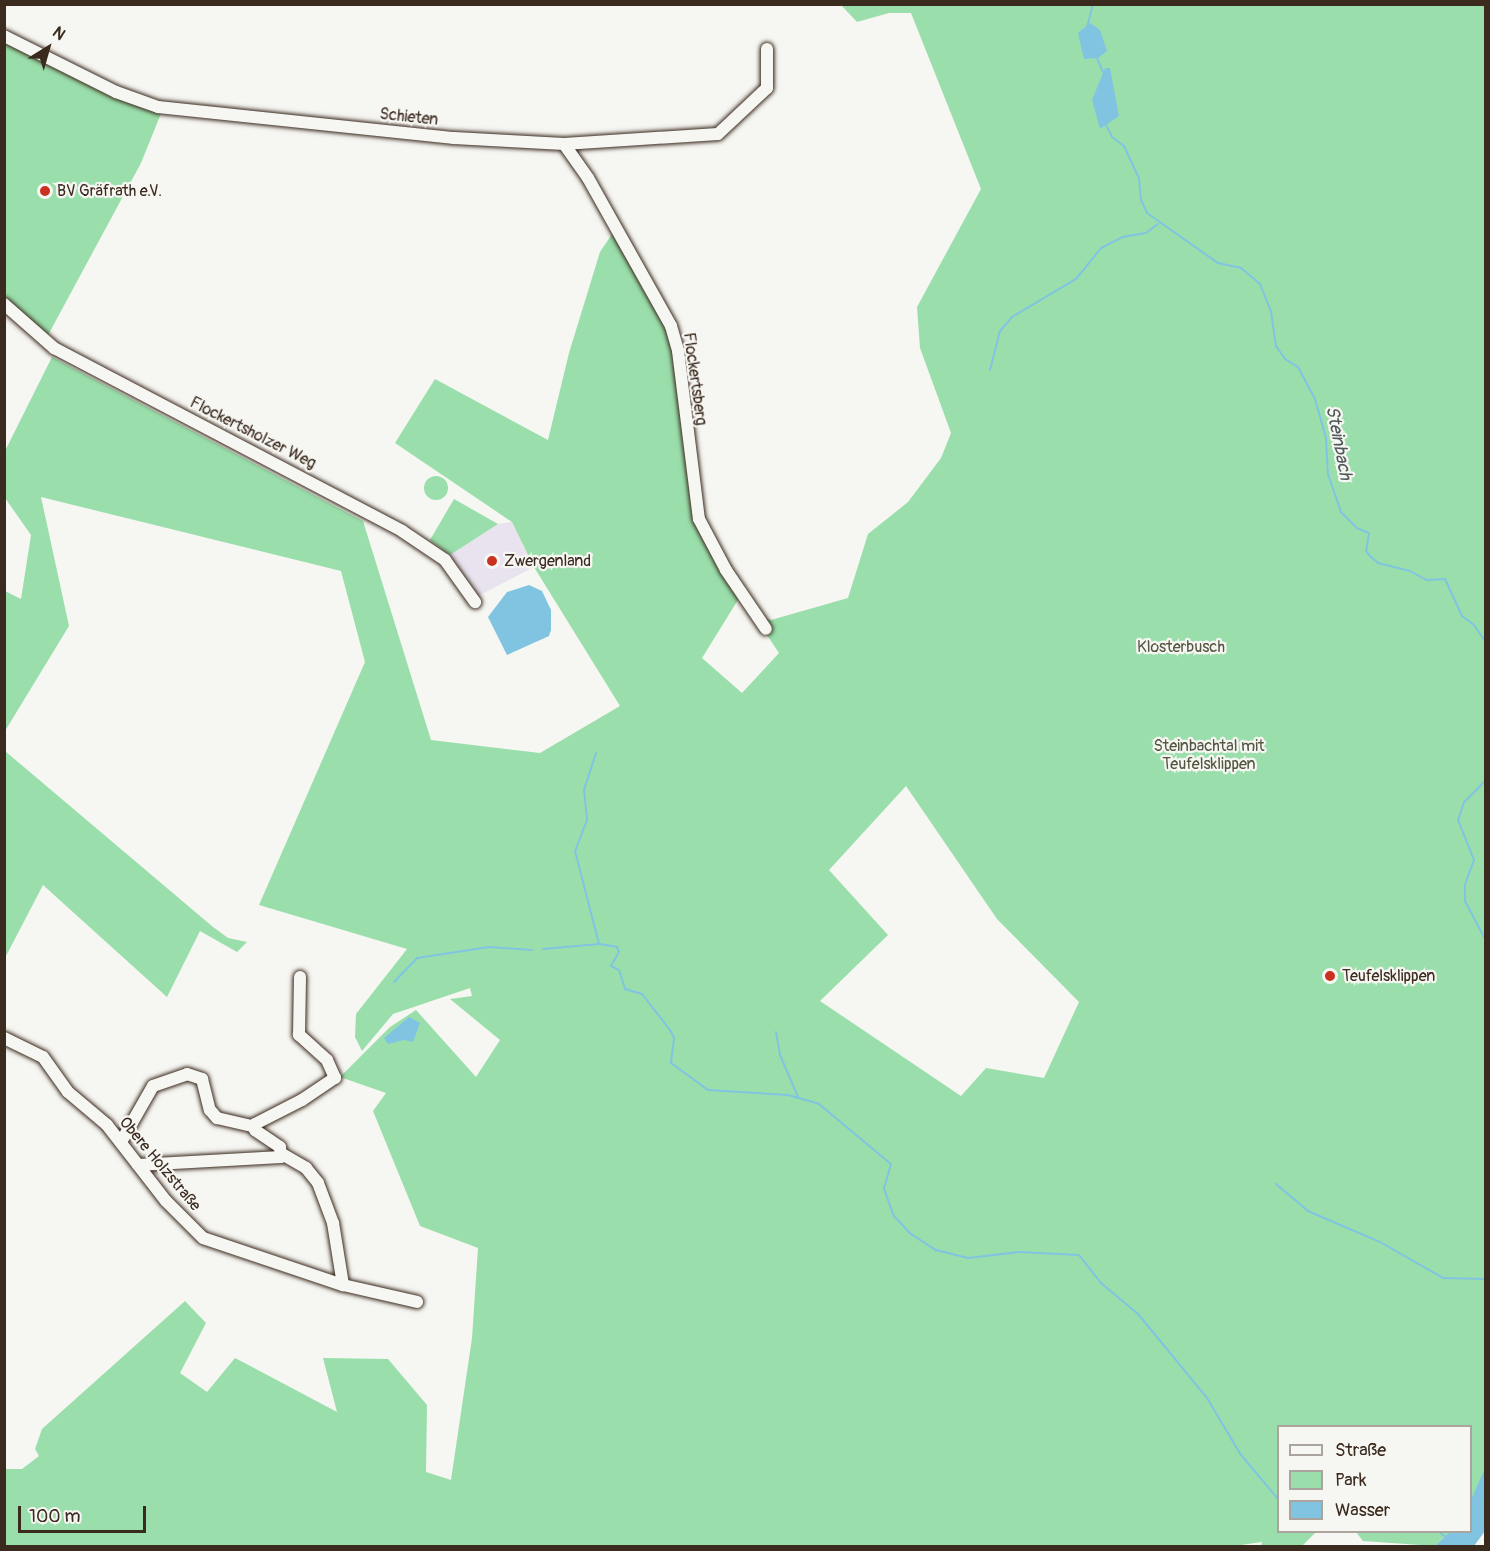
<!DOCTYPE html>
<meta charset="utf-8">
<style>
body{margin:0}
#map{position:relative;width:1490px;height:1551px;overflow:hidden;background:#f6f6f2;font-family:Pangolin,sans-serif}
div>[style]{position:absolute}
.built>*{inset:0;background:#e8e3ee}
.green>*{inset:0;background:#9adfab}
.round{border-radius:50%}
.water>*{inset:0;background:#81c4e2}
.stream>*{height:2px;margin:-1px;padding:0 1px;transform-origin:1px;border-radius:1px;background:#81c4e2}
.roads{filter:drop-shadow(0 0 2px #3b2a1e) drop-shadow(0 0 2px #3b2a1e)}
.minor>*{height:12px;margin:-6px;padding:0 6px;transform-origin:6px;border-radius:6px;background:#f6f6f2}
.dots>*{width:16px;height:16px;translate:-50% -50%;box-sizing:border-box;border:3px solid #f6f6f2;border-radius:50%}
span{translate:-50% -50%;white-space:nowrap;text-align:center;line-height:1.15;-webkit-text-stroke:4.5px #f6f6f2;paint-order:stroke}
.street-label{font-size:16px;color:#3b2a1e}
.poi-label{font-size:16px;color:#3b2a1e}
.left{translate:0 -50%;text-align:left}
.park-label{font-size:16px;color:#535741}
.water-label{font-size:18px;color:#505859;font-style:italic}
.frame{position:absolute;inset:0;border:6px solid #3b2a1e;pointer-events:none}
.legend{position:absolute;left:1277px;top:1425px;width:195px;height:108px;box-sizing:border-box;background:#f6f6f2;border:2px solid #aba49d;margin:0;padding:8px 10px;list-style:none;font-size:18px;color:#3b2a1e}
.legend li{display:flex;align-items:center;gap:12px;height:30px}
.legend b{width:30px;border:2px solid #aba49d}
.north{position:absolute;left:18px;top:18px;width:60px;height:60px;-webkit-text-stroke:4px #f6f6f2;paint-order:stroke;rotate:37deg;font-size:16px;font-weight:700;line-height:24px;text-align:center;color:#3b2a1e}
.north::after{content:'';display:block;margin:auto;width:21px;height:27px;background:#3b2a1e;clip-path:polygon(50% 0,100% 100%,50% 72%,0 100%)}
.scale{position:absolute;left:18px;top:1506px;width:128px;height:27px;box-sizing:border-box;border:3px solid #3b2a1e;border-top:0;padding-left:8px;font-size:18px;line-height:21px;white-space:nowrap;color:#3b2a1e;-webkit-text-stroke:4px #f6f6f2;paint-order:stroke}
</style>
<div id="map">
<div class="built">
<i style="clip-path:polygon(512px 522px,534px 567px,476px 597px,450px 555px,498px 524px)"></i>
</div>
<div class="green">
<i style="clip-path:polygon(evenodd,841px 5px,1485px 5px,1485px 1490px,1471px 1515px,1470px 1426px,1278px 1426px,1278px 1532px,1316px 1532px,1302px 1546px,1261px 1546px,1262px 1542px,1234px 1546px,5px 1546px,5px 1469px,22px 1469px,39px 1456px,35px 1449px,42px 1429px,185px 1301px,206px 1323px,180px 1373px,207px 1392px,235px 1358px,337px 1412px,323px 1358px,388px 1359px,427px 1405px,426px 1472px,451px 1480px,472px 1338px,478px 1248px,420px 1226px,373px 1111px,386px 1093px,340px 1077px,390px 1027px,416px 1010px,476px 1077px,500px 1040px,450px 999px,472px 996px,470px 988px,393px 1014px,362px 1051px,355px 1037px,356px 1014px,407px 949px,259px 905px,365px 662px,341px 571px,41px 497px,69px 626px,5px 731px,5px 591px,21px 599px,31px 535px,5px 498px,5px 451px,52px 357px,363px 521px,431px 740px,540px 753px,620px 706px,534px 567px,512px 522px,395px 443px,435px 379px,548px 440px,569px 353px,600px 252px,614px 231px,663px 316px,676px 350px,699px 527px,741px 595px,702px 658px,742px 693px,779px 653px,752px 613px,771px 620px,848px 598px,868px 534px,908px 502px,941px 458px,951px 433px,920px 348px,917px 307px,981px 189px,911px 13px,889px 13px,857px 22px,841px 5px,906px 786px,997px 919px,1079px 1002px,1044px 1078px,986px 1068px,961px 1096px,820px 1001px,888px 935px,829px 870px,906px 786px)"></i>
<i style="clip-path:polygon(4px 40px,162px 111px,141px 163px,47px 337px,5px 299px)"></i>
<i class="round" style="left:424px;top:476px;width:24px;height:24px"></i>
<i style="clip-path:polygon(454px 499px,498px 524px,450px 555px,430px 540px)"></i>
<i style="clip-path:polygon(5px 751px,213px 927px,228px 938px,247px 942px,237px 952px,200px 931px,167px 997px,43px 885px,5px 958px)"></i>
<i style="clip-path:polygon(1356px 1532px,1459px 1532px,1446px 1536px,1435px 1546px,1363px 1541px)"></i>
</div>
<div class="water">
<i style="clip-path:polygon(1090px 23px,1100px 30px,1107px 51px,1098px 58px,1084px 59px,1078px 33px)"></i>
<i style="clip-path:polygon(1105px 68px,1110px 68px,1119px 116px,1100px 129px,1092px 100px)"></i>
<i style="clip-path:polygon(529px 585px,542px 591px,551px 610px,551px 630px,549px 636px,507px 655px,488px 617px,507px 592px)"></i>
<i style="clip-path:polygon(409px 1017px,420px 1023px,413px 1042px,404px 1040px,388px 1044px,384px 1038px)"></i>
<i style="clip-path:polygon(1485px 1468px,1485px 1531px,1474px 1546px,1435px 1546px,1450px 1532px,1470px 1532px,1471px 1500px)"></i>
</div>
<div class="stream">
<i style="left:1087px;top:27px;width:24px;rotate:-75deg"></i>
<i style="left:1097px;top:58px;width:15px;rotate:67deg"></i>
<i style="left:1106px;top:125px;width:13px;rotate:63deg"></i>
<i style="left:1112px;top:137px;width:15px;rotate:37deg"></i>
<i style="left:1124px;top:146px;width:35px;rotate:65deg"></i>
<i style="left:1139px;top:178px;width:22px;rotate:85deg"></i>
<i style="left:1141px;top:200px;width:14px;rotate:65deg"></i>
<i style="left:1147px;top:213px;width:87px;rotate:35.2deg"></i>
<i style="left:1218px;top:263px;width:24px;rotate:12deg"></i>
<i style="left:1241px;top:268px;width:25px;rotate:40deg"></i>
<i style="left:1260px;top:284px;width:29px;rotate:68deg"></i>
<i style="left:1271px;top:311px;width:35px;rotate:82deg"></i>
<i style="left:1276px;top:346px;width:16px;rotate:55deg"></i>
<i style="left:1285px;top:359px;width:15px;rotate:32deg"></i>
<i style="left:1298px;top:367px;width:36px;rotate:62deg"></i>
<i style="left:1315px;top:399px;width:41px;rotate:74.2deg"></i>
<i style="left:1326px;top:438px;width:36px;rotate:87deg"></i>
<i style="left:1328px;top:474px;width:40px;rotate:71.1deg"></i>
<i style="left:1341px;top:512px;width:23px;rotate:45deg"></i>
<i style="left:1357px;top:528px;width:13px;rotate:23deg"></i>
<i style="left:1369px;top:533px;width:18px;rotate:99deg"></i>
<i style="left:1366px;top:551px;width:6px;rotate:51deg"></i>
<i style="left:1370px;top:556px;width:11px;rotate:41deg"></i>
<i style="left:1378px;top:563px;width:33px;rotate:14deg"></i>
<i style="left:1410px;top:571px;width:18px;rotate:29deg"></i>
<i style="left:1426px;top:580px;width:19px;rotate:-3deg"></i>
<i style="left:1445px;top:579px;width:41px;rotate:65.3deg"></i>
<i style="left:1462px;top:616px;width:15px;rotate:37deg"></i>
<i style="left:1474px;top:625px;width:22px;rotate:56deg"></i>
<i style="left:990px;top:370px;width:40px;rotate:-75.6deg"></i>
<i style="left:1000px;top:331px;width:18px;rotate:-49deg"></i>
<i style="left:1012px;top:317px;width:74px;rotate:-30.7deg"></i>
<i style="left:1076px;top:279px;width:40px;rotate:-51deg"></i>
<i style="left:1101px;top:248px;width:25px;rotate:-27deg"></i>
<i style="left:1123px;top:237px;width:23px;rotate:-10deg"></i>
<i style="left:1146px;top:233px;width:15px;rotate:-37deg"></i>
<i style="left:596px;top:753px;width:39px;rotate:108deg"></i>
<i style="left:584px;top:790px;width:30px;rotate:84deg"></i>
<i style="left:587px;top:820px;width:33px;rotate:111deg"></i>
<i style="left:575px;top:851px;width:96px;rotate:75.5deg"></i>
<i style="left:599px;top:944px;width:18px;rotate:9deg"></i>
<i style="left:617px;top:947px;width:5px;rotate:68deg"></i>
<i style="left:619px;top:952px;width:16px;rotate:120deg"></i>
<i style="left:611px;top:966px;width:9px;rotate:27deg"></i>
<i style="left:619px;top:970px;width:20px;rotate:72deg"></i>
<i style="left:625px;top:989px;width:18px;rotate:16deg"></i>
<i style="left:642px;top:994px;width:46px;rotate:52.1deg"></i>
<i style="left:670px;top:1030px;width:9px;rotate:63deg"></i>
<i style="left:674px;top:1038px;width:25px;rotate:97deg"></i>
<i style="left:671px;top:1063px;width:46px;rotate:36.1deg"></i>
<i style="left:708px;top:1090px;width:80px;rotate:3.6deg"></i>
<i style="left:788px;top:1095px;width:32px;rotate:16deg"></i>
<i style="left:819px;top:1104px;width:94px;rotate:39.8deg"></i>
<i style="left:891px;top:1164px;width:26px;rotate:106deg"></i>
<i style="left:884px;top:1189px;width:29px;rotate:70deg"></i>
<i style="left:894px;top:1216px;width:25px;rotate:47deg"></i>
<i style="left:911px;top:1234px;width:30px;rotate:33deg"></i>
<i style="left:936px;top:1250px;width:33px;rotate:14deg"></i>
<i style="left:968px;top:1258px;width:51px;rotate:-6.7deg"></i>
<i style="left:1019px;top:1252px;width:60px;rotate:2.9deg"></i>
<i style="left:1079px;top:1255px;width:36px;rotate:52deg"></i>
<i style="left:1101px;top:1283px;width:48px;rotate:40deg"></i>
<i style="left:1138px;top:1314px;width:109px;rotate:50.6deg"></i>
<i style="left:1207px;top:1398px;width:66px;rotate:59.2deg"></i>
<i style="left:1241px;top:1455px;width:57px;rotate:49.9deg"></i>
<i style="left:1486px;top:780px;width:31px;rotate:135deg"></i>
<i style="left:1464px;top:802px;width:19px;rotate:108deg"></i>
<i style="left:1458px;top:820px;width:43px;rotate:68.2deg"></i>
<i style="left:1474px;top:860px;width:27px;rotate:110deg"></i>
<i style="left:1465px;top:885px;width:16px;rotate:90deg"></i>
<i style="left:1465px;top:901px;width:45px;rotate:62.3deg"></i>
<i style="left:543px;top:949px;width:56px;rotate:-5.1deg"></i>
<i style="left:394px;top:982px;width:33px;rotate:-46deg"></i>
<i style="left:417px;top:958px;width:73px;rotate:-8.7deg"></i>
<i style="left:489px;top:947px;width:43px;rotate:4deg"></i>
<i style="left:776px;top:1032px;width:23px;rotate:80deg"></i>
<i style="left:780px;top:1055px;width:46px;rotate:66.8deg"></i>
<i style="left:1276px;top:1184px;width:42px;rotate:40.2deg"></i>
<i style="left:1308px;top:1211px;width:78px;rotate:23.3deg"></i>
<i style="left:1380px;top:1242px;width:73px;rotate:29.7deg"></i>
<i style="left:1443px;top:1278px;width:43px;rotate:1.3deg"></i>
<i style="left:1439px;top:1532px;width:9px;rotate:36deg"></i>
</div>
<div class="roads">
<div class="minor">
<i style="left:4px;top:36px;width:125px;rotate:26.6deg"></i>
<i style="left:116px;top:92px;width:45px;rotate:19.7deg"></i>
<i style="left:158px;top:107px;width:298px;rotate:6deg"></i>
<i style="left:454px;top:138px;width:110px;rotate:3.1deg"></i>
<i style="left:564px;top:144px;width:154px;rotate:-3.7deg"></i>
<i style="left:718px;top:134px;width:67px;rotate:-43.2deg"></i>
<i style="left:767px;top:88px;width:39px;rotate:-90deg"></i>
<i style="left:564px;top:144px;width:42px;rotate:54.8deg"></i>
<i style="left:588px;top:178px;width:170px;rotate:60.7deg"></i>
<i style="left:671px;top:326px;width:26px;rotate:74deg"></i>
<i style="left:678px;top:351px;width:169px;rotate:82.9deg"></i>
<i style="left:699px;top:519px;width:58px;rotate:62.1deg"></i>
<i style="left:726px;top:570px;width:71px;rotate:55.9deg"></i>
<i style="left:4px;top:304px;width:67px;rotate:41.3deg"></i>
<i style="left:54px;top:348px;width:393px;rotate:27.7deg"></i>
<i style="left:402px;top:531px;width:52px;rotate:34deg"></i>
<i style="left:445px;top:560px;width:52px;rotate:54.5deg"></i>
<i style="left:4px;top:1038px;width:43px;rotate:26deg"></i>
<i style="left:43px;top:1057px;width:43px;rotate:54.5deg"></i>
<i style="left:68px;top:1092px;width:51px;rotate:40.2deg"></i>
<i style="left:107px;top:1125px;width:96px;rotate:52.2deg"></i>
<i style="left:166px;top:1201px;width:52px;rotate:45deg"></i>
<i style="left:203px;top:1238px;width:148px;rotate:18.6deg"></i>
<i style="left:343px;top:1285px;width:76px;rotate:12.9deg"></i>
<i style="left:121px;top:1142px;width:64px;rotate:-60.3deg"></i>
<i style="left:153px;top:1086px;width:36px;rotate:-19deg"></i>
<i style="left:187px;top:1074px;width:16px;rotate:18deg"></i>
<i style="left:202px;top:1079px;width:32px;rotate:76deg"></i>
<i style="left:210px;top:1110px;width:11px;rotate:49deg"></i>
<i style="left:217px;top:1118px;width:39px;rotate:13deg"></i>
<i style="left:282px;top:1154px;width:28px;rotate:30deg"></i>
<i style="left:306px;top:1168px;width:19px;rotate:51deg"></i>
<i style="left:318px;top:1183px;width:43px;rotate:69.4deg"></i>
<i style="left:333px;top:1223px;width:63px;rotate:80.8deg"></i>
<i style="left:138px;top:1165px;width:143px;rotate:-3.2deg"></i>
<i style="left:281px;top:1157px;width:10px;rotate:-96deg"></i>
<i style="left:280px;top:1147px;width:30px;rotate:-146deg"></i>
<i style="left:255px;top:1130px;width:6px;rotate:-90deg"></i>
<i style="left:255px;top:1124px;width:53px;rotate:-27.1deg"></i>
<i style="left:302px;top:1100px;width:40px;rotate:-34deg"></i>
<i style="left:335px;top:1078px;width:20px;rotate:-114deg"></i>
<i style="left:327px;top:1060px;width:38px;rotate:-138deg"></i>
<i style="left:299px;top:1035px;width:58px;rotate:-89deg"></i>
</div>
</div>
<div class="dots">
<i style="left:45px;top:191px;background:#c8321e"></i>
<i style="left:492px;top:561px;background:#c8321e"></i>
<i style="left:1330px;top:976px;background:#c8321e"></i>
</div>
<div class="street-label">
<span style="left:409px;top:117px;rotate:6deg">Schieten</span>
<span style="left:695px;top:379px;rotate:82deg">Flockertsberg</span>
<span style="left:253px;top:433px;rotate:27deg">Flockertsholzer Weg</span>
<span style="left:160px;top:1164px;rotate:50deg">Obere Holzstraße</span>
</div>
<div class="poi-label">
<span class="left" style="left:57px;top:191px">BV Gräfrath e.V.</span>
<span class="left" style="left:504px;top:561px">Zwergenland</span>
<span class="left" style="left:1342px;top:976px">Teufelsklippen</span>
</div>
<div class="park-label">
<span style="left:1181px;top:647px">Klosterbusch</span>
<span style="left:1209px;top:755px">Steinbachtal mit<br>Teufelsklippen</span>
</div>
<div class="water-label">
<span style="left:1338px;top:443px;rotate:79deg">Steinbach</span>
</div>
<div class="frame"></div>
<ul class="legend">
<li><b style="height:8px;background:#f6f6f2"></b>Straße</li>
<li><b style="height:16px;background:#9adfab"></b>Park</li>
<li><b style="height:16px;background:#81c4e2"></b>Wasser</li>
</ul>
<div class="north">N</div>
<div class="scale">100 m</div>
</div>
